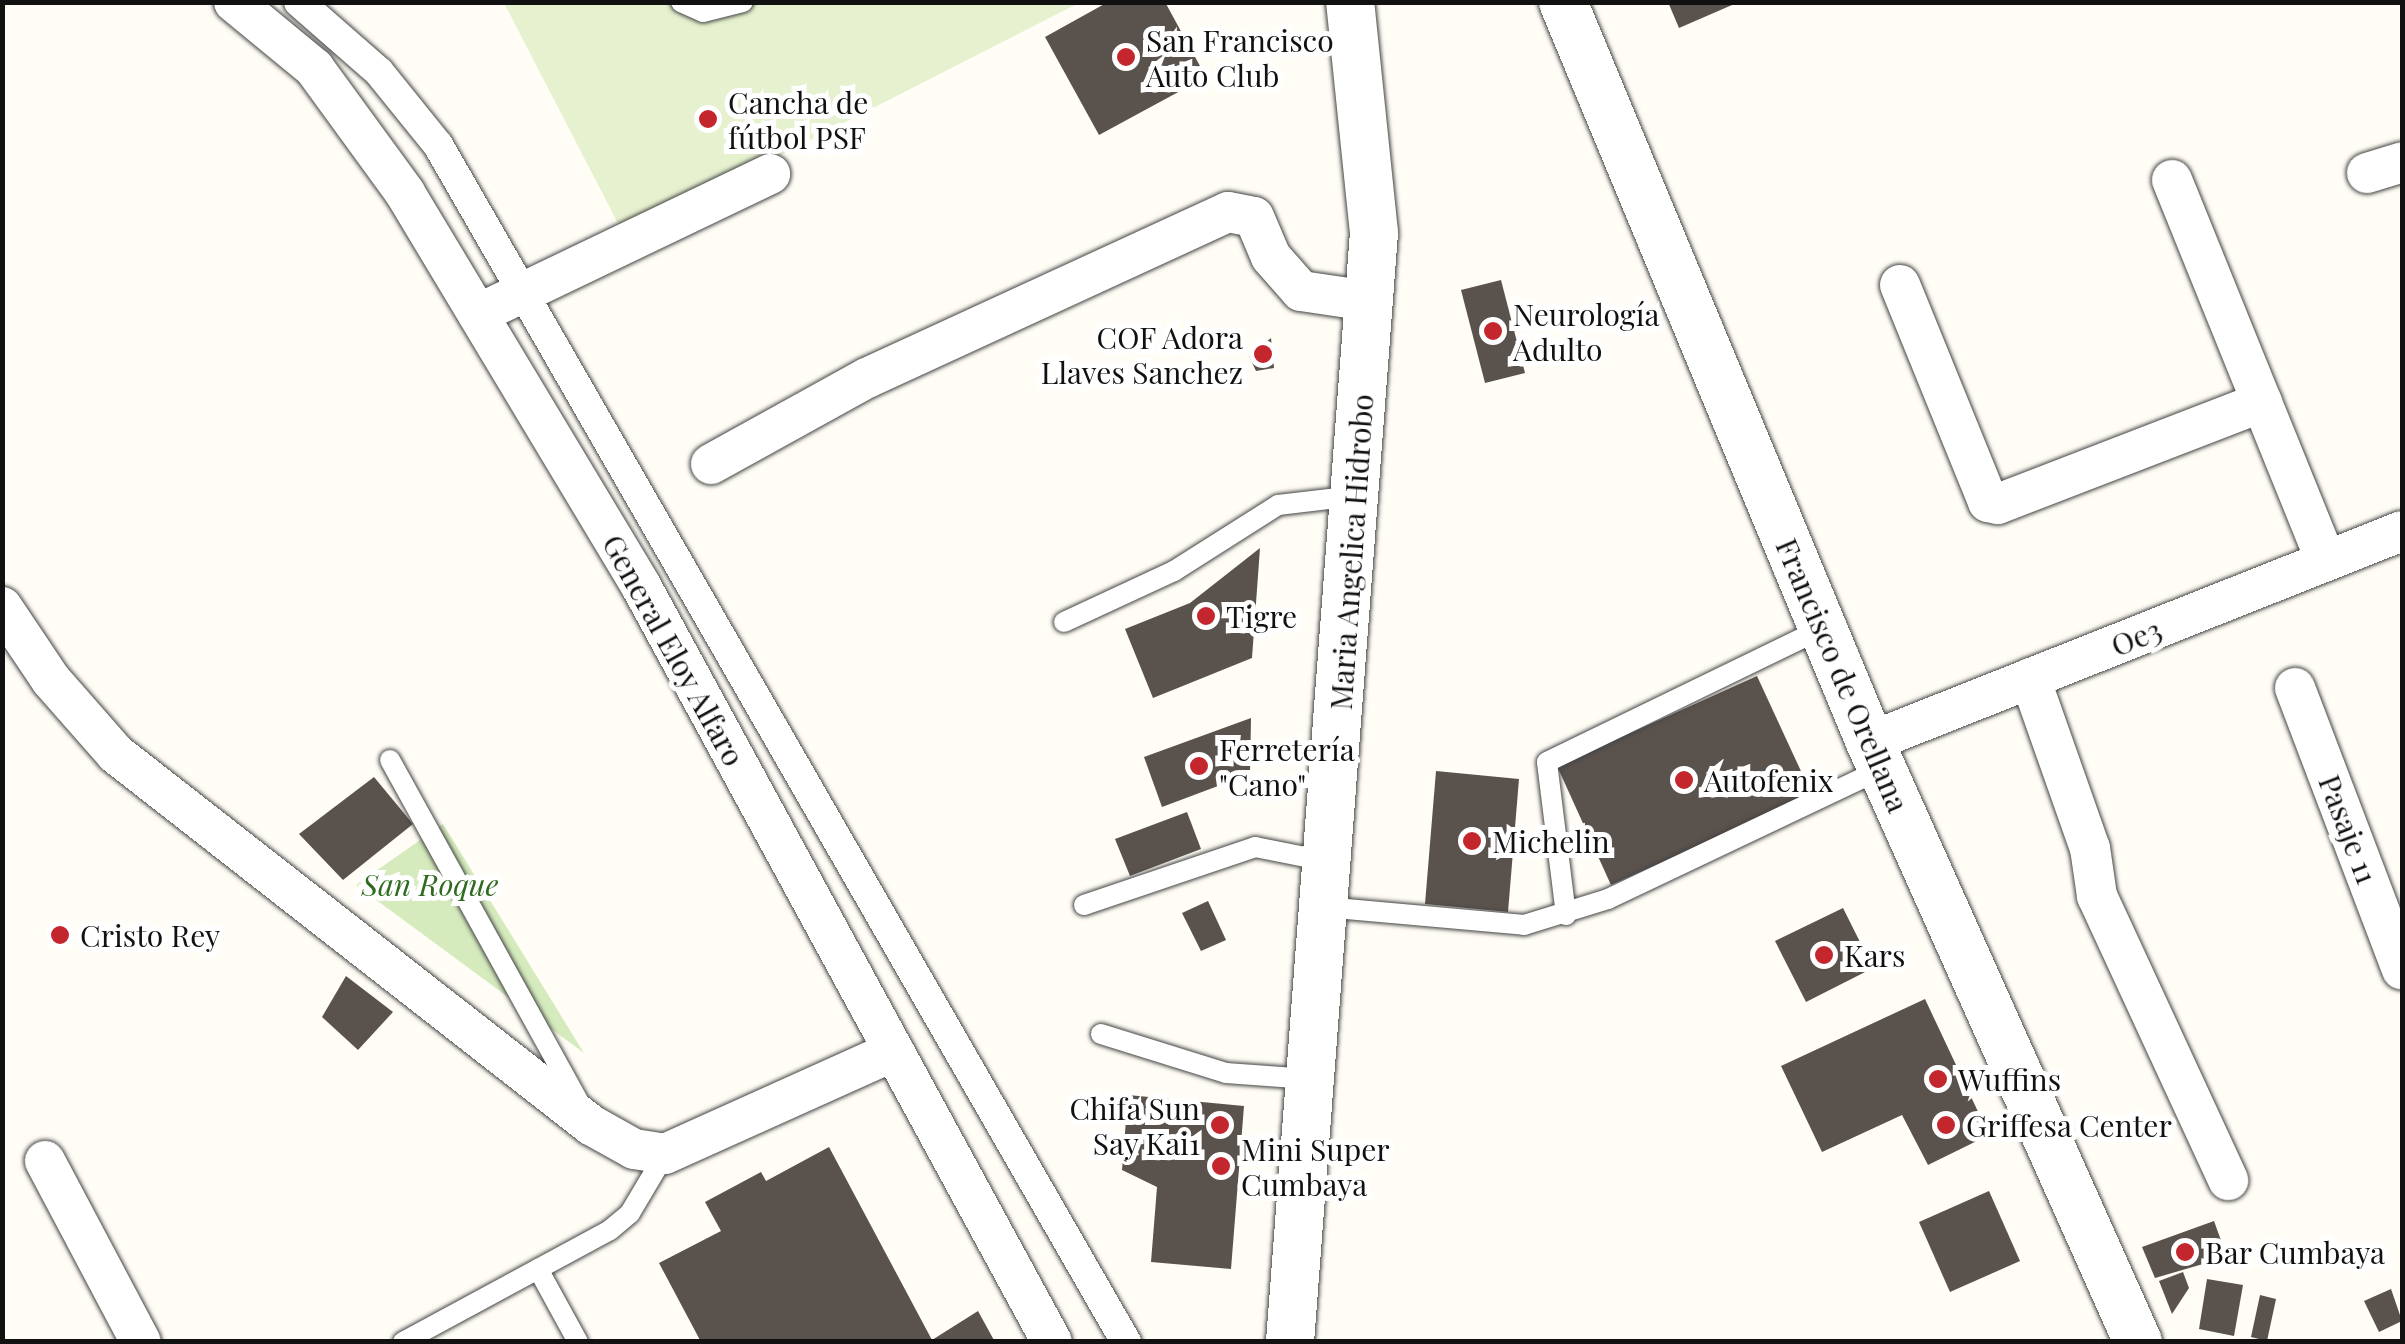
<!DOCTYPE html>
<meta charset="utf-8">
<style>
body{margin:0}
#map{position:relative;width:2405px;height:1344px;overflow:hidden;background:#fffdf5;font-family:"Playfair Display",serif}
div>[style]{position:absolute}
.green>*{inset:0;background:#d5ebbd}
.pitch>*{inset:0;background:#e6f2cf}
.building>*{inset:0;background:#5a524d}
.roads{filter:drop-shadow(0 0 2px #444) drop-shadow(0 0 2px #444)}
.service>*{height:20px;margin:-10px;padding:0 10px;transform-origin:10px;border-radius:10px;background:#fff}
.pedestrian>*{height:30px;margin:-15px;padding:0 15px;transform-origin:15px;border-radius:15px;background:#fff}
.minor>*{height:40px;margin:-20px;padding:0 20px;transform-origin:20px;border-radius:20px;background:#fff}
.tertiary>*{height:48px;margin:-24px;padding:0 24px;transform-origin:24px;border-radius:24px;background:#fff}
.dots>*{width:28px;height:28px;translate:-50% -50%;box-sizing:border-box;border:5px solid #fff;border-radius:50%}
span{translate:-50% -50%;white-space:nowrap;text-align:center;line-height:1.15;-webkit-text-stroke:10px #fff;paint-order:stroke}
.poi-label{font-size:30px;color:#111}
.left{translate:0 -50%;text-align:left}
.right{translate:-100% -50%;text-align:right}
.street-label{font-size:30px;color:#111}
.park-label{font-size:30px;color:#2f6b1f;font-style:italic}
.frame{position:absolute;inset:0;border:5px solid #111;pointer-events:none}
</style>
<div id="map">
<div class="green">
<i style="clip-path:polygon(443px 824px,584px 1053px,356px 885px)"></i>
</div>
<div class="pitch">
<i style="clip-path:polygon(504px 3px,1079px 3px,624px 235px)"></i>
</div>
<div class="building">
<i style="clip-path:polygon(1108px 2px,1165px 2px,1206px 77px,1099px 135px,1045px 37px)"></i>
<i style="clip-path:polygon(1668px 2px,1739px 2px,1679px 28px)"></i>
<i style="clip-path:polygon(1501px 280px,1525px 373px,1485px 383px,1461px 290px)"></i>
<i style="clip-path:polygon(1271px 338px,1274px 368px,1256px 371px,1249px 356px)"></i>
<i style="clip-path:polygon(1260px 548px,1252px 658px,1153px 698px,1125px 629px,1190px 603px)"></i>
<i style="clip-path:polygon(1757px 676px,1812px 795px,1611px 885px,1557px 766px)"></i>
<i style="clip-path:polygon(1251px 718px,1250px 774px,1162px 807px,1144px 757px)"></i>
<i style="clip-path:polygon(1436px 771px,1519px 779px,1508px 912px,1425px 904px)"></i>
<i style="clip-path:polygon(374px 777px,413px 824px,343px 880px,299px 834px)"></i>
<i style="clip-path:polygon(1187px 812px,1201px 849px,1130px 876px,1115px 839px)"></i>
<i style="clip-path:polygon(1208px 901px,1226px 940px,1201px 951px,1182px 913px)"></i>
<i style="clip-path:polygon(1843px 908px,1873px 968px,1806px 1002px,1775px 941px)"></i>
<i style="clip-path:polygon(346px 976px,393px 1012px,358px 1050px,322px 1017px)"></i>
<i style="clip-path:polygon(1925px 999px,1989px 1135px,1928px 1165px,1902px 1115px,1822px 1152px,1781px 1066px)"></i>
<i style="clip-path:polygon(1128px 1095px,1244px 1106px,1231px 1269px,1151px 1262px,1157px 1187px,1122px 1170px)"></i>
<i style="clip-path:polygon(829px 1147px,932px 1340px,978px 1311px,995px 1342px,701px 1342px,659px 1263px,721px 1231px,705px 1202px,761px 1172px,766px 1181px)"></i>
<i style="clip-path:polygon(1989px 1191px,2020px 1261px,1950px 1292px,1919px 1222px)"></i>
<i style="clip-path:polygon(2214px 1221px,2227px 1257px,2155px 1278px,2142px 1247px)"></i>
<i style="clip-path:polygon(2183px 1272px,2189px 1288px,2172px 1314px,2159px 1281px)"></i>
<i style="clip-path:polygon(2207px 1279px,2243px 1285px,2234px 1336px,2199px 1329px)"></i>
<i style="clip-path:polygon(2391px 1289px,2402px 1321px,2379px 1332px,2364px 1301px)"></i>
<i style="clip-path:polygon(2260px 1295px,2276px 1299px,2267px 1341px,2251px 1337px)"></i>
</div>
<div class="roads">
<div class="service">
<i style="left:681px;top:2px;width:24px;rotate:24deg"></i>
<i style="left:703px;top:12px;width:41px;rotate:-14deg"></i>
<i style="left:1064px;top:622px;width:121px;rotate:-24.9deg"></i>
<i style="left:1174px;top:571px;width:123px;rotate:-32.4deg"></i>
<i style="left:1278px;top:505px;width:78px;rotate:-6.7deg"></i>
<i style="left:390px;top:760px;width:389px;rotate:61.1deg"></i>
<i style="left:1084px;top:905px;width:181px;rotate:-18.7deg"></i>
<i style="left:1255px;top:847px;width:72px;rotate:11.2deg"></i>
<i style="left:1324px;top:907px;width:201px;rotate:5.1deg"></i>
<i style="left:1524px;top:925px;width:88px;rotate:-17.2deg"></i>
<i style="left:1608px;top:899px;width:303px;rotate:-25.4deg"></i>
<i style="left:1566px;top:915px;width:154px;rotate:-97.1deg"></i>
<i style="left:1547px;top:762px;width:307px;rotate:-25.9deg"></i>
<i style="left:1101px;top:1034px;width:131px;rotate:17.3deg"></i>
<i style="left:1226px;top:1073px;width:83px;rotate:4.1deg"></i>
<i style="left:538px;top:1269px;width:83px;rotate:61.3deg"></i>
<i style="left:403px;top:1342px;width:235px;rotate:-28.4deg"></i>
<i style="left:610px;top:1230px;width:26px;rotate:-40deg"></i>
<i style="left:630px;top:1213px;width:69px;rotate:-59.3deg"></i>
</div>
<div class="pedestrian">
<i style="left:299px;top:2px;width:106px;rotate:41.2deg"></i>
<i style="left:379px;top:72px;width:94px;rotate:51.1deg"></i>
<i style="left:438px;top:145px;width:1381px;rotate:60.11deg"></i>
</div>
<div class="minor">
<i style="left:234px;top:2px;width:104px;rotate:39.5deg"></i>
<i style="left:314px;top:68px;width:155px;rotate:53.9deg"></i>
<i style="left:405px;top:193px;width:458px;rotate:59deg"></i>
<i style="left:641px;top:586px;width:860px;rotate:61.47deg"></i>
<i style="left:2367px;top:173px;width:37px;rotate:-17deg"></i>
<i style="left:2172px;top:180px;width:411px;rotate:68deg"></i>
<i style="left:1900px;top:285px;width:234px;rotate:67.9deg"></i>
<i style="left:1988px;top:502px;width:10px;rotate:11deg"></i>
<i style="left:1998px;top:504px;width:283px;rotate:-21.1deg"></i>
<i style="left:478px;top:314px;width:324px;rotate:-25.6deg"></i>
<i style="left:711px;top:464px;width:178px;rotate:-28.9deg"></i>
<i style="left:867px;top:378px;width:397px;rotate:-24.7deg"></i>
<i style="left:1228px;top:212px;width:26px;rotate:11deg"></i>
<i style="left:1254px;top:217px;width:43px;rotate:67deg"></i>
<i style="left:1271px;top:257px;width:45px;rotate:48.6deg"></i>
<i style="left:1301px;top:291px;width:69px;rotate:8.4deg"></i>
<i style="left:2px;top:607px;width:88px;rotate:56.1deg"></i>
<i style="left:51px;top:680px;width:98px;rotate:48.7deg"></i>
<i style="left:116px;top:754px;width:603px;rotate:37.99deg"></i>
<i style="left:591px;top:1125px;width:49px;rotate:29.2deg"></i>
<i style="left:634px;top:1149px;width:31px;rotate:9deg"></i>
<i style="left:665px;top:1154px;width:251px;rotate:-24.2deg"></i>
<i style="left:2030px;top:678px;width:180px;rotate:70.6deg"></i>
<i style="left:2090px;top:848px;width:49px;rotate:81.7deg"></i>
<i style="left:2097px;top:896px;width:313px;rotate:65.2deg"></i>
<i style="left:2295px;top:688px;width:301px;rotate:69.2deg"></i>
<i style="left:1870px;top:742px;width:572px;rotate:-21.63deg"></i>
<i style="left:45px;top:1161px;width:205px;rotate:62.1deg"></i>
</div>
<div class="tertiary">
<i style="left:1563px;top:2px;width:801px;rotate:67.47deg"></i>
<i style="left:1870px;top:742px;width:657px;rotate:65.93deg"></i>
<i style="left:1290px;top:1342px;width:1112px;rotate:-85.67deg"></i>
<i style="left:1374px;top:233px;width:232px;rotate:-95.9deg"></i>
</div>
</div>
<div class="dots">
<i style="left:1126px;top:57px;background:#c4262e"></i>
<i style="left:708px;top:119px;background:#c4262e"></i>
<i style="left:1493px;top:331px;background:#c4262e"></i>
<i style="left:1263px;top:354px;background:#c4262e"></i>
<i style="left:1206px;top:616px;background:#c4262e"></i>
<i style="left:1199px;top:766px;background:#c4262e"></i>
<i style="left:1684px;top:780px;background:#c4262e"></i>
<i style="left:1472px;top:841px;background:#c4262e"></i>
<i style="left:60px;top:935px;background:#c4262e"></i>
<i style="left:1824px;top:955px;background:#c4262e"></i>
<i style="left:1938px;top:1079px;background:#c4262e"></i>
<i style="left:1220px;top:1125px;background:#c4262e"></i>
<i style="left:1946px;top:1125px;background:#c4262e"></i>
<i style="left:1221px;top:1166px;background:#c4262e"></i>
<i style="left:2185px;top:1252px;background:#c4262e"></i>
</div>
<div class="poi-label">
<span class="left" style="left:1146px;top:57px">San Francisco<br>Auto Club</span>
<span class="left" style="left:728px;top:119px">Cancha de<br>fútbol PSF</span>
<span class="left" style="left:1513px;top:331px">Neurología<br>Adulto</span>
<span class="right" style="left:1243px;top:354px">COF Adora<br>Llaves Sanchez</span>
<span class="left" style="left:1226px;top:616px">Tigre</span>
<span class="left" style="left:1219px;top:766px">Ferretería<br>"Cano"</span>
<span class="left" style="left:1704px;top:780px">Autofenix</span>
<span class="left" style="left:1492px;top:841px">Michelin</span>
<span class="left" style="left:80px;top:935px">Cristo Rey</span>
<span class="left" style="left:1844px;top:955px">Kars</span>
<span class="left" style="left:1958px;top:1079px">Wuffins</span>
<span class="right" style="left:1200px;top:1125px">Chifa Sun<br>Say Kai1</span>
<span class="left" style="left:1966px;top:1125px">Griffesa Center</span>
<span class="left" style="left:1241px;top:1166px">Mini Super<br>Cumbaya</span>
<span class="left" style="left:2205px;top:1252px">Bar Cumbaya</span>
</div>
<div class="street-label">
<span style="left:1351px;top:552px;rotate:-86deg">Maria Angelica Hidrobo</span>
<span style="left:2136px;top:637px;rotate:-22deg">Oe3</span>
<span style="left:674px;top:650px;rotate:61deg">General Eloy Alfaro</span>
<span style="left:1843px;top:675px;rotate:67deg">Francisco de Orellana</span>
<span style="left:2349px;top:829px;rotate:69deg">Pasaje 11</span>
</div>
<div class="park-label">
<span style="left:430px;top:884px">San Roque</span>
</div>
<div class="frame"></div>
</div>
